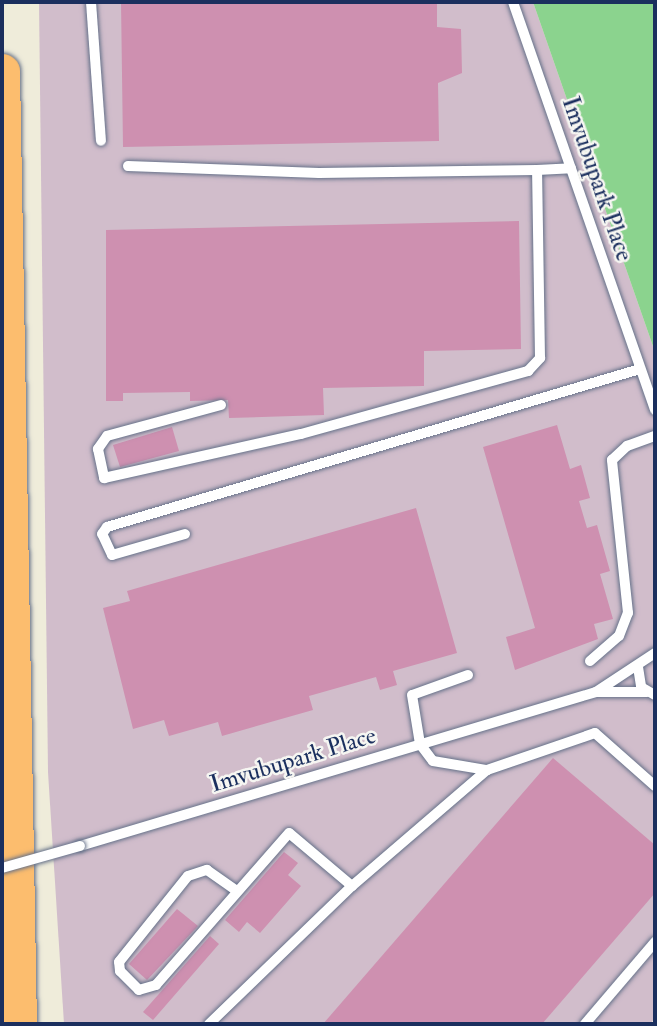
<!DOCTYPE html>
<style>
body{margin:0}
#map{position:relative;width:657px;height:1026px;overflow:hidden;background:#efecda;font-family:"IM FELL Double Pica",serif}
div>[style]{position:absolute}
.industrial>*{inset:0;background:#d1bdcb}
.green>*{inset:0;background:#8bd38e}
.building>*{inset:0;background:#ce90b0}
.roads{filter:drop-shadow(0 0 2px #657189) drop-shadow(0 0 2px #657189)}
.service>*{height:10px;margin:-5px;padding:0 5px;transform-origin:5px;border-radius:5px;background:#fff}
.motorway>*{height:35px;margin:-17.5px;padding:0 17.5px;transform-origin:17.5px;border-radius:17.5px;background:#fcbd6e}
.bridges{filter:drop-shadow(0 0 2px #657189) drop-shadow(0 0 2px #657189)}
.service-bridge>*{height:10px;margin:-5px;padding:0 5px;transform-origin:5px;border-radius:5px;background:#fff}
span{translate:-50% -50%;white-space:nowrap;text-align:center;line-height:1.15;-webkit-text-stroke:5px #f6f6f2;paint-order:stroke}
.street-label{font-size:24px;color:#1b2f5e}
.frame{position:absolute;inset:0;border:4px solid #1b2f5e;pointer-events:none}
</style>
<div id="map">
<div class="industrial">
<i style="clip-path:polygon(39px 2px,533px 2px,655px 352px,655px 1018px,650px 1024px,64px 1024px,48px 772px)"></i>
</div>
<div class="green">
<i style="clip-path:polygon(533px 2px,655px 2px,655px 352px)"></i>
</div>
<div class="building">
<i style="clip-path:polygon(121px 2px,437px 2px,437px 27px,461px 29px,462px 73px,438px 83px,439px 141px,123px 147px)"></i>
<i style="clip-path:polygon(519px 221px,521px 349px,424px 351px,424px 386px,323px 388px,324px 415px,229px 418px,228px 400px,190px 401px,190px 392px,123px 393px,123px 401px,106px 401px,106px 230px)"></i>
<i style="clip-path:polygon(557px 425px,570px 469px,581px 465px,590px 498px,579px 501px,587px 528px,597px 525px,610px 571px,600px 574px,613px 619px,594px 624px,598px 639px,515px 670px,506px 637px,535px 628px,483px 447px)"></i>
<i style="clip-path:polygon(172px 427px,179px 451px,120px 467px,113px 445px)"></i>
<i style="clip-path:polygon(416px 508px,457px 653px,393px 671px,397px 685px,380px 690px,376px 677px,309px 696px,313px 710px,222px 736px,218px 722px,169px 736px,164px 720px,133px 729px,103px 608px,130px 601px,127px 591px)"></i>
<i style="clip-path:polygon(553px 758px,655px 845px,655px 893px,542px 1024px,323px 1024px)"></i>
<i style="clip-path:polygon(284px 852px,298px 863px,288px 875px,301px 886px,260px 933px,247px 922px,239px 932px,225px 920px)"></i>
<i style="clip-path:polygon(177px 909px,198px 926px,147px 980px,129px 964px)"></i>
<i style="clip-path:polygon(210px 936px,219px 944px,153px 1020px,143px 1012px)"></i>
</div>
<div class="roads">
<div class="service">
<i style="left:91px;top:2px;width:139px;rotate:85.9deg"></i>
<i style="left:513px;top:2px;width:432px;rotate:70.8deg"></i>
<i style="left:128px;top:166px;width:191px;rotate:2.1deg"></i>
<i style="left:319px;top:173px;width:218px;rotate:-0.8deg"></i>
<i style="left:221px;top:405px;width:118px;rotate:164.8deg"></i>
<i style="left:107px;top:436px;width:16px;rotate:125deg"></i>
<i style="left:98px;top:449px;width:30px;rotate:78deg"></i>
<i style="left:104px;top:478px;width:202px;rotate:-12.6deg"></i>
<i style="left:301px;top:434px;width:236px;rotate:-15.5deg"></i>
<i style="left:528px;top:371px;width:18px;rotate:-47deg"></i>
<i style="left:540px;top:358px;width:188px;rotate:-90.9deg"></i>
<i style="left:537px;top:170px;width:34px;rotate:-3deg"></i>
<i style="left:185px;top:534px;width:76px;rotate:164deg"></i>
<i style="left:112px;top:555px;width:23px;rotate:-115deg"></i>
<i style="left:102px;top:534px;width:9px;rotate:-54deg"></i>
<i style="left:107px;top:527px;width:556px;rotate:-16.51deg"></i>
<i style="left:590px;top:661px;width:38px;rotate:-41deg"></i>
<i style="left:619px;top:636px;width:25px;rotate:-69deg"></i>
<i style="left:628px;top:613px;width:154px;rotate:-96deg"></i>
<i style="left:612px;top:460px;width:21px;rotate:-43deg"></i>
<i style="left:627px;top:446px;width:30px;rotate:-20deg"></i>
<i style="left:638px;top:667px;width:20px;rotate:81deg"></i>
<i style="left:641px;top:687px;width:16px;rotate:30deg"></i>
<i style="left:468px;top:675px;width:59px;rotate:160.3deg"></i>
<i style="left:412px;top:695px;width:50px;rotate:80.7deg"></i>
<i style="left:420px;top:744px;width:21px;rotate:53deg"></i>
<i style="left:433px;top:761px;width:55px;rotate:9.5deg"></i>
<i style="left:487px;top:770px;width:114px;rotate:-18.9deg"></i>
<i style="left:595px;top:733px;width:80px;rotate:41.5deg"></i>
<i style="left:597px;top:692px;width:50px"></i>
<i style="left:80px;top:846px;width:538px;rotate:-16.62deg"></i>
<i style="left:596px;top:692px;width:71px;rotate:-33.5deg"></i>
<i style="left:352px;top:886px;width:178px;rotate:-40.7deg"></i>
<i style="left:209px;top:1024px;width:199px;rotate:-44deg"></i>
<i style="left:352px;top:886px;width:82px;rotate:-139.9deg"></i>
<i style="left:289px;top:833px;width:202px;rotate:131.2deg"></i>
<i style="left:156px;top:985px;width:18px;rotate:164deg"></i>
<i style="left:139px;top:990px;width:27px;rotate:-135deg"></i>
<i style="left:120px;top:971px;width:9px;rotate:-96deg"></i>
<i style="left:119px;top:962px;width:110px;rotate:-51.3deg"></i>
<i style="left:188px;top:876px;width:20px;rotate:-18deg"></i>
<i style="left:207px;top:870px;width:37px;rotate:35deg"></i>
<i style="left:585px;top:1024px;width:108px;rotate:-49.5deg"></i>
</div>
<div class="motorway">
<i style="left:2px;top:71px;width:953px;rotate:88.98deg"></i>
</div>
</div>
<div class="bridges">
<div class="service-bridge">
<i style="left:2px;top:868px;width:81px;rotate:-15.8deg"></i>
</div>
</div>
<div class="street-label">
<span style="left:597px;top:179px;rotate:71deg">Imvubupark Place</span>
<span style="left:293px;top:760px;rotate:-17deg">Imvubupark Place</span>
</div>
<div class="frame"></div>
</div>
